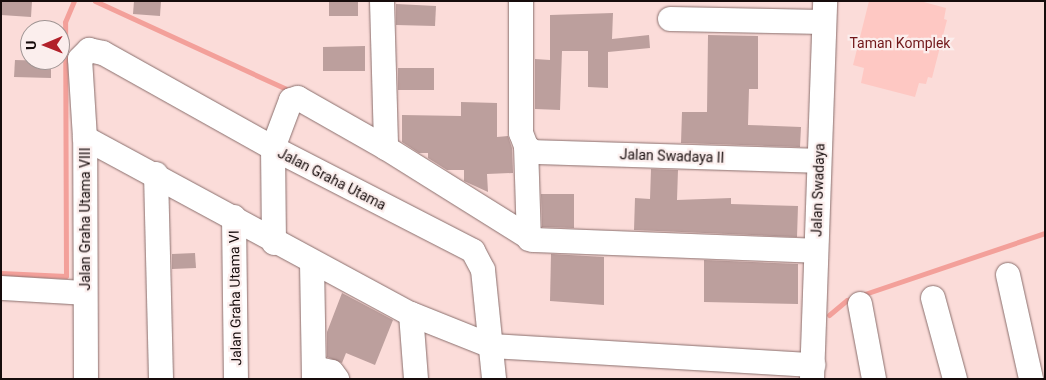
<!DOCTYPE html>
<style>
body{margin:0}
#map{position:relative;width:1046px;height:380px;overflow:hidden;background:#fbdcd9;font-family:Roboto,sans-serif}
div>[style]{position:absolute}
.green>*{inset:0;background:#fec8c3}
.stream>*{height:5px;margin:-2.5px;padding:0 2.5px;transform-origin:2.5px;border-radius:2.5px;background:#f3a09a}
.building>*{inset:0;background:#bc9f9d}
.roads{filter:drop-shadow(0 0 1px #8a6f6d) drop-shadow(0 0 1px #8a6f6d)}
.minor>*{height:24px;margin:-12px;padding:0 12px;transform-origin:12px;border-radius:12px;background:#fff}
span{translate:-50% -50%;white-space:nowrap;text-align:center;line-height:1.15;-webkit-text-stroke:4.5px #fbeeed;paint-order:stroke}
.park-label{font-size:14px;color:#71171a}
.street-label{font-size:14px;color:#160c0c}
.frame{position:absolute;inset:0;border:2px solid #160c0c;pointer-events:none}
.north{position:absolute;left:20px;top:20px;width:50px;height:50px;box-sizing:border-box;background:#fbeeed;border:1px solid #9f9493;border-radius:50%;rotate:269deg;font-size:14px;font-weight:700;line-height:20px;text-align:center;color:#160c0c}
.north::after{content:'';display:block;margin:auto;width:18px;height:22px;background:#b2212a;clip-path:polygon(50% 0,100% 100%,50% 72%,0 100%)}
</style>
<div id="map">
<div class="green">
<i style="clip-path:polygon(869px 1px,920px 1px,946px 8px,944px 19px,947px 20px,932px 78px,928px 77px,926px 84px,919px 83px,915px 97px,861px 83px,864px 68px,853px 65px)"></i>
</div>
<div class="stream">
<i style="left:95px;top:1px;width:218px;rotate:24.7deg"></i>
<i style="left:1px;top:273px;width:65px;rotate:2.6deg"></i>
<i style="left:66px;top:276px;width:254px;rotate:-90.2deg"></i>
<i style="left:65px;top:22px;width:23px;rotate:-67deg"></i>
<i style="left:829px;top:315px;width:23px;rotate:-40deg"></i>
<i style="left:847px;top:300px;width:209px;rotate:-18.7deg"></i>
</div>
<div class="building">
<i style="clip-path:polygon(1px 1px,32px 1px,31px 17px,1px 15px)"></i>
<i style="clip-path:polygon(134px 1px,161px 1px,160px 16px,133px 14px)"></i>
<i style="clip-path:polygon(329px 1px,358px 1px,358px 16px,329px 16px)"></i>
<i style="clip-path:polygon(396px 4px,436px 6px,435px 26px,396px 25px)"></i>
<i style="clip-path:polygon(613px 13px,612px 39px,649px 35px,650px 48px,608px 52px,608px 88px,588px 87px,588px 51px,562px 51px,560px 110px,535px 109px,535px 59px,550px 60px,550px 15px)"></i>
<i style="clip-path:polygon(708px 35px,758px 36px,758px 89px,749px 89px,748px 125px,801px 127px,800px 147px,681px 143px,682px 112px,707px 112px)"></i>
<i style="clip-path:polygon(365px 46px,365px 71px,323px 71px,323px 47px)"></i>
<i style="clip-path:polygon(15px 60px,51px 61px,51px 78px,14px 77px)"></i>
<i style="clip-path:polygon(398px 68px,434px 68px,434px 90px,398px 90px)"></i>
<i style="clip-path:polygon(461px 102px,497px 103px,497px 137px,508px 136px,512px 148px,513px 173px,487px 174px,488px 192px,464px 181px,464px 170px,447px 170px,428px 158px,428px 153px,419px 153px,402px 142px,402px 115px,461px 116px)"></i>
<i style="clip-path:polygon(651px 169px,678px 170px,677px 200px,731px 198px,731px 204px,798px 206px,797px 237px,634px 230px,635px 198px,650px 199px)"></i>
<i style="clip-path:polygon(541px 194px,574px 194px,574px 228px,542px 227px)"></i>
<i style="clip-path:polygon(195px 253px,196px 268px,172px 269px,172px 254px)"></i>
<i style="clip-path:polygon(551px 254px,604px 257px,604px 305px,550px 301px)"></i>
<i style="clip-path:polygon(704px 260px,798px 264px,798px 304px,704px 302px)"></i>
<i style="clip-path:polygon(342px 293px,393px 320px,375px 365px,346px 353px,342px 363px,327px 357px,327px 332px)"></i>
</div>
<div class="roads">
<div class="minor">
<i style="left:382px;top:1px;width:147px;rotate:88.4deg"></i>
<i style="left:521px;top:1px;width:132px;rotate:90deg"></i>
<i style="left:521px;top:133px;width:14px;rotate:69deg"></i>
<i style="left:526px;top:146px;width:93px;rotate:88.2deg"></i>
<i style="left:670px;top:19px;width:154px;rotate:1.1deg"></i>
<i style="left:85px;top:138px;width:370px;rotate:28.4deg"></i>
<i style="left:411px;top:314px;width:86px;rotate:21.8deg"></i>
<i style="left:491px;top:346px;width:323px;rotate:3.4deg"></i>
<i style="left:526px;top:146px;width:9px;rotate:41deg"></i>
<i style="left:533px;top:152px;width:286px;rotate:1.8deg"></i>
<i style="left:156px;top:174px;width:205px;rotate:88.6deg"></i>
<i style="left:234px;top:217px;width:162px;rotate:89.3deg"></i>
<i style="left:274px;top:243px;width:95px;rotate:-90.6deg"></i>
<i style="left:273px;top:148px;width:51px;rotate:-69.4deg"></i>
<i style="left:291px;top:100px;width:7px;rotate:-16deg"></i>
<i style="left:298px;top:98px;width:101px;rotate:29.6deg"></i>
<i style="left:386px;top:148px;width:173px;rotate:32deg"></i>
<i style="left:533px;top:240px;width:283px;rotate:2.2deg"></i>
<i style="left:312px;top:263px;width:116px;rotate:89deg"></i>
<i style="left:1008px;top:275px;width:107px;rotate:77.5deg"></i>
<i style="left:1px;top:288px;width:83px;rotate:3.4deg"></i>
<i style="left:933px;top:298px;width:84px;rotate:74.8deg"></i>
<i style="left:860px;top:304px;width:76px;rotate:79.4deg"></i>
<i style="left:411px;top:314px;width:65px;rotate:85.6deg"></i>
<i style="left:314px;top:368px;width:18px;rotate:13deg"></i>
<i style="left:332px;top:372px;width:9px;rotate:54deg"></i>
<i style="left:86px;top:379px;width:241px;rotate:-90.2deg"></i>
<i style="left:85px;top:138px;width:79px;rotate:-93.6deg"></i>
<i style="left:80px;top:59px;width:13px;rotate:-45deg"></i>
<i style="left:89px;top:50px;width:14px;rotate:12deg"></i>
<i style="left:103px;top:53px;width:195px;rotate:29.2deg"></i>
<i style="left:273px;top:148px;width:225px;rotate:27.2deg"></i>
<i style="left:473px;top:251px;width:21px;rotate:62deg"></i>
<i style="left:483px;top:270px;width:110px;rotate:84.2deg"></i>
<i style="left:812px;top:379px;width:378px;rotate:-88deg"></i>
</div>
</div>
<div class="park-label">
<span style="left:900px;top:43px">Taman Komplek</span>
</div>
<div class="street-label">
<span style="left:672px;top:156px;rotate:2deg">Jalan Swadaya II</span>
<span style="left:332px;top:179px;rotate:27deg">Jalan Graha Utama</span>
<span style="left:818px;top:190px;rotate:-88deg">Jalan Swadaya</span>
<span style="left:85px;top:219px;rotate:-90deg">Jalan Graha Utama VIII</span>
<span style="left:235px;top:298px;rotate:-91deg">Jalan Graha Utama VI</span>
</div>
<div class="frame"></div>
<div class="north">U</div>
</div>
